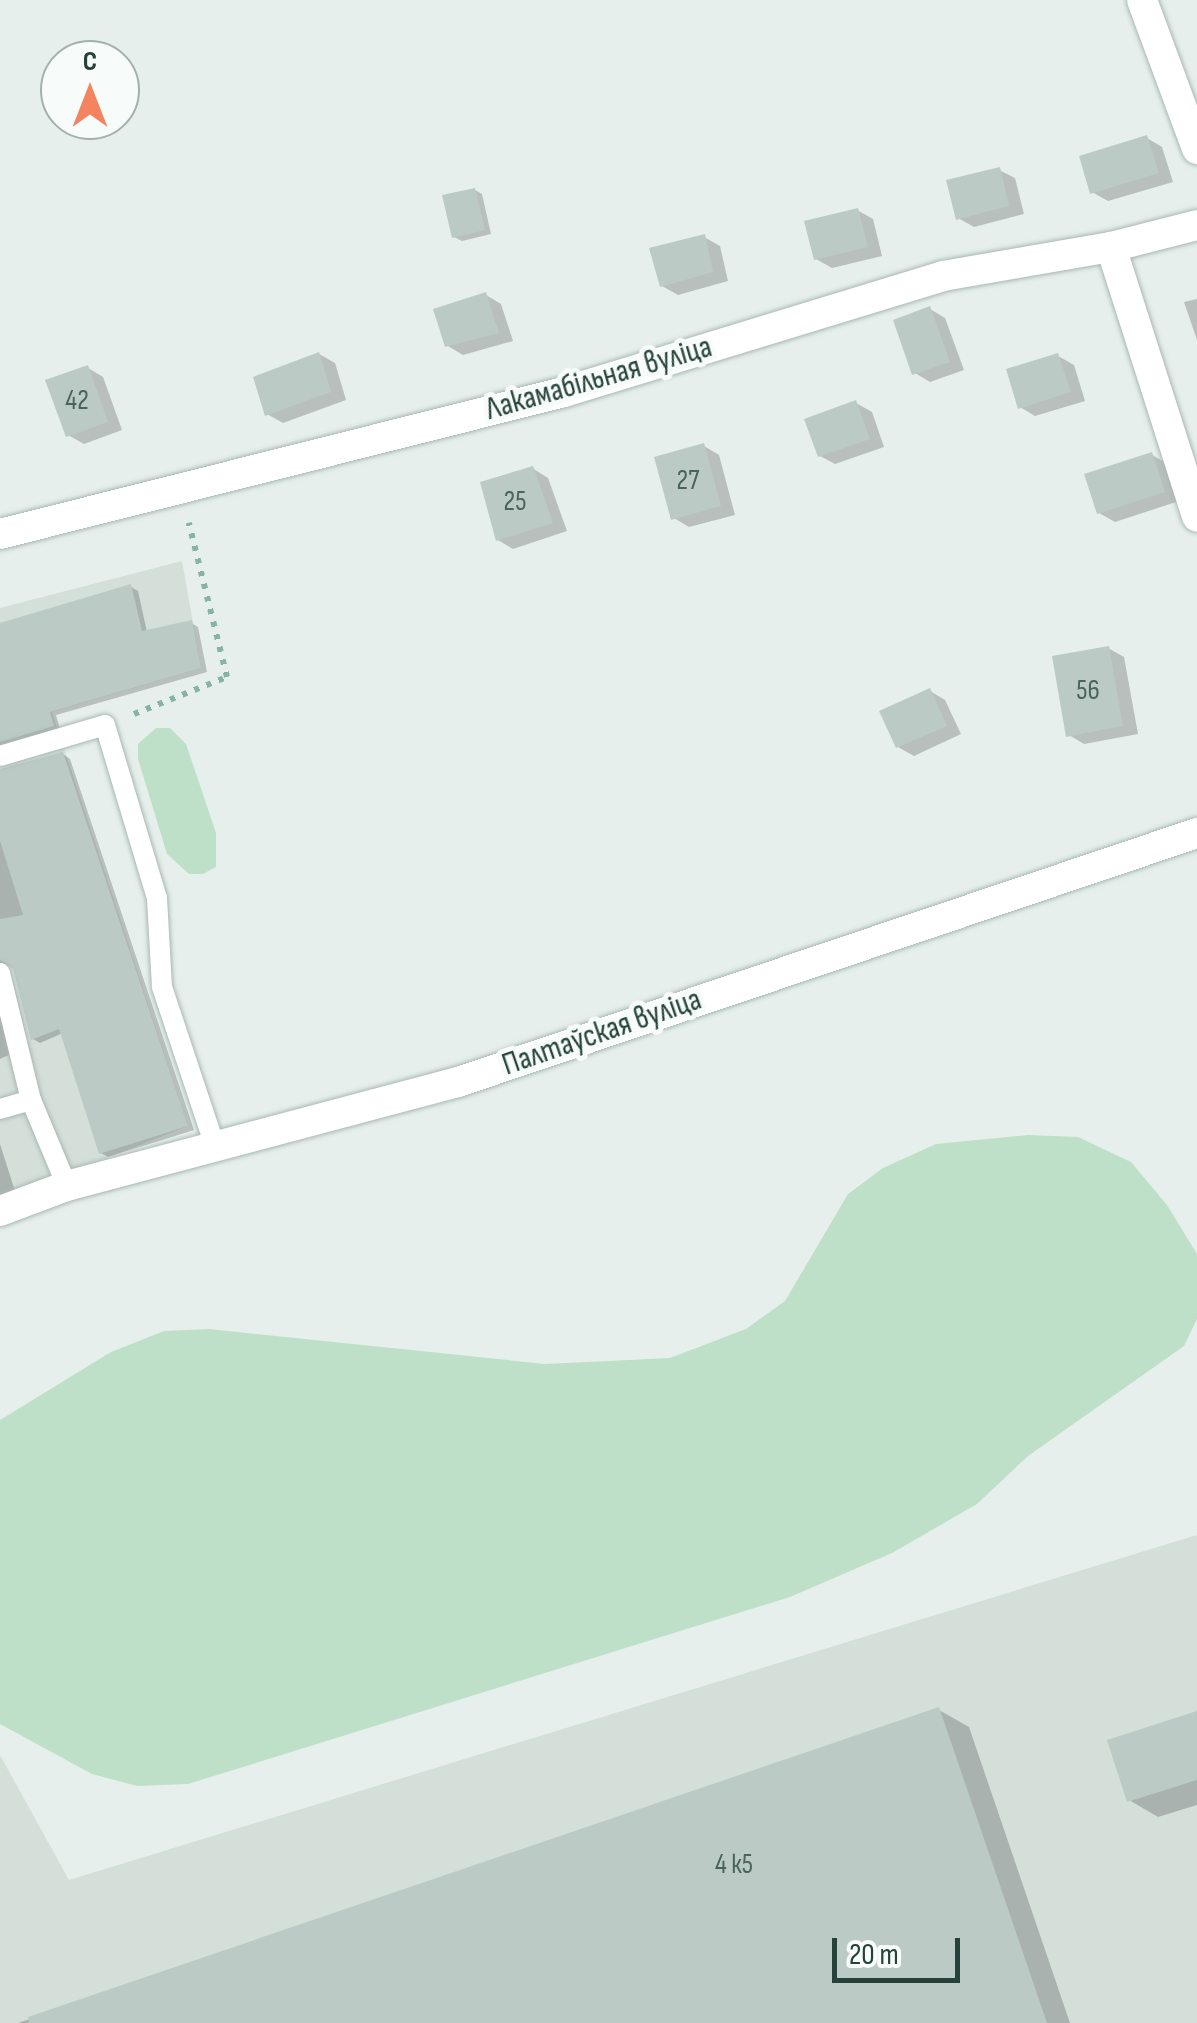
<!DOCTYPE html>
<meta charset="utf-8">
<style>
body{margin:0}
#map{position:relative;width:1197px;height:2023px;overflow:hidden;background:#e6efeb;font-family:"Sofia Sans Condensed",sans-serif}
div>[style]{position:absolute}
.built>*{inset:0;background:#d4dfda}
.green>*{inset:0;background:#bfe0c8}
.shadow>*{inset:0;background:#0003}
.building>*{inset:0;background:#bbcac4}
.path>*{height:6px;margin-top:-3px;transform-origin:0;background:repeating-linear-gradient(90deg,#86b3a5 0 5px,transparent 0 13px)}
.roads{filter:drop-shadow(0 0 2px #a8b8b2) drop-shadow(0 0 2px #a8b8b2)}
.lane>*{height:20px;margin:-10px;padding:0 10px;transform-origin:10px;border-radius:10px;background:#fff}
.street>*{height:30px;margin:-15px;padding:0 15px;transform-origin:15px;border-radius:15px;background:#fff}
span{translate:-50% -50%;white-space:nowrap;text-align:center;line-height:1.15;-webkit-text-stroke:10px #f7fbf9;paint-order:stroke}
.number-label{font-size:28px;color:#4a645c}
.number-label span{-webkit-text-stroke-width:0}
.street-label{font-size:32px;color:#24423a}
.north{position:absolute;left:40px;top:40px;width:100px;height:100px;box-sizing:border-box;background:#f7fbf9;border:2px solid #a3b1ad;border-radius:50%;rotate:0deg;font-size:28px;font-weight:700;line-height:40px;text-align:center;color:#24423a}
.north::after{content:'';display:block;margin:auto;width:35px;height:45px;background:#f4845f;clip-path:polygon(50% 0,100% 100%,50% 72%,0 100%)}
.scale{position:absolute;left:832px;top:1938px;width:128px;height:45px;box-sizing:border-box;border:5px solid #24423a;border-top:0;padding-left:12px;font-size:30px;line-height:35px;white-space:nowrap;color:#24423a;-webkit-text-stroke:8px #f7fbf9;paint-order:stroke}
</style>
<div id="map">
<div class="built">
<i style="clip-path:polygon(182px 561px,201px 668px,52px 712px,188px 1126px,0 1200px,0 608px)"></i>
<i style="clip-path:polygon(1197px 1535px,1197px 2023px,0 2023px,0 1755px,69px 1880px)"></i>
</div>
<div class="green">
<i style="clip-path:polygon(156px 728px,170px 728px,186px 744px,216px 833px,216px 867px,203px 874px,189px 874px,167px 854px,138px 759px,138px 744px)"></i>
<i style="clip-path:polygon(1028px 1135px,1078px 1137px,1131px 1162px,1167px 1205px,1197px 1254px,1197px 1319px,1184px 1346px,1028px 1456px,977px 1504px,892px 1553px,790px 1597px,188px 1784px,137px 1786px,92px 1774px,0 1724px,0 1420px,111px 1352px,164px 1331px,209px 1329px,545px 1364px,670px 1358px,746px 1329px,785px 1301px,848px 1194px,883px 1168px,936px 1144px)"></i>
</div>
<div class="shadow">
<i style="clip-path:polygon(1147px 138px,1162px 147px,1173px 182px,1108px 201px,1092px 192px)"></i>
<i style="clip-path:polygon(999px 170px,1015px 178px,1024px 214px,974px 227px,958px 218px)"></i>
<i style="clip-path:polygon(475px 190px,482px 194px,491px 234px,462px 241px,454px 237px)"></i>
<i style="clip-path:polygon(857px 210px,873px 219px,882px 256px,832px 268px,816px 259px)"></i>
<i style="clip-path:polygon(704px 237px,720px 246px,728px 281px,678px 295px,662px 286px)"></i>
<i style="clip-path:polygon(486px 295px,501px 304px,513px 341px,463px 355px,448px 346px)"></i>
<i style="clip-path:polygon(1197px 299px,1197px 340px,1184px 302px)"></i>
<i style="clip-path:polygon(930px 309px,945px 318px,964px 370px,930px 382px,915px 373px)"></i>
<i style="clip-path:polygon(319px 354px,335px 363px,346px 400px,283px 423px,267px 414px)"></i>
<i style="clip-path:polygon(1058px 356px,1074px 365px,1085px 401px,1035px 416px,1020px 407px)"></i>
<i style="clip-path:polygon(88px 368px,103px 377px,122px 430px,84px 444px,68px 435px)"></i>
<i style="clip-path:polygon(856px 403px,872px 412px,884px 447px,835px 464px,820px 456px)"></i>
<i style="clip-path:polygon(704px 446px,719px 455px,735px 515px,689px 527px,674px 518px)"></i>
<i style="clip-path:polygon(1152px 455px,1168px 464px,1179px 501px,1115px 522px,1099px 513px)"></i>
<i style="clip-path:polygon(532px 468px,548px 478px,567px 531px,513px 549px,498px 540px)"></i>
<i style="clip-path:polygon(131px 587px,138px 591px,147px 632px,191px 623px,198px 627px,207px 672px,56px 715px,60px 729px,0 751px,0 626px)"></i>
<i style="clip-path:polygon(1108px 648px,1124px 657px,1138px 734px,1084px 744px,1069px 735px)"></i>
<i style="clip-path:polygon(930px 691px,945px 700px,961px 734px,914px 756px,898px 747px)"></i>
<i style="clip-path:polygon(63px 754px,70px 759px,194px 1130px,108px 1157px,101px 1153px,63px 1033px,40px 1043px,33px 1039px,16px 968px,10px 963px,0 965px,0 771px)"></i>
<i style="clip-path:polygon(0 1010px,11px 1054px,0 1059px)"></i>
<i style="clip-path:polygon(0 1144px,15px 1191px,0 1196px)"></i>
<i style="clip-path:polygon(939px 1710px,969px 1727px,1070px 2023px,18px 2023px)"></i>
<i style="clip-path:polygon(1197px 1714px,1197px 1805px,1158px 1817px,1129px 1800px)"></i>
</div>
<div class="building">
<i style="clip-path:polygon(1147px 135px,1159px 173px,1090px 194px,1079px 156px)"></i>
<i style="clip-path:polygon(1000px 167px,1009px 206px,956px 220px,946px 180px)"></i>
<i style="clip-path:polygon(475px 188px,485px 230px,452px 238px,442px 195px)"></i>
<i style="clip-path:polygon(858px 208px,868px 247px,814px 260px,804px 221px)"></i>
<i style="clip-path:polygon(705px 234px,713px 272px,660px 287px,649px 248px)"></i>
<i style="clip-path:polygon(486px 292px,499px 333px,445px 347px,433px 309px)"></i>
<i style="clip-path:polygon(930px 306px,950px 362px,912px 375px,893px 320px)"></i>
<i style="clip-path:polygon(319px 352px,331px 392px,265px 416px,253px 377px)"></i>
<i style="clip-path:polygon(1058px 353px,1071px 392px,1018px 409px,1006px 369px)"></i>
<i style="clip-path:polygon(88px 365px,108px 422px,66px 437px,45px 380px)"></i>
<i style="clip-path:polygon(856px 400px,870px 439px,818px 457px,804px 419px)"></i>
<i style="clip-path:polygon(704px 443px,721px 506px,671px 520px,654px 457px)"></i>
<i style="clip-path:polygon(1152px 452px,1165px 492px,1097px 514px,1084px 474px)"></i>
<i style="clip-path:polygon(533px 466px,553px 523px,496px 541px,480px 482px)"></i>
<i style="clip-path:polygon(131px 584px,142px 631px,192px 620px,201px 668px,50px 712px,54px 726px,0 742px,0 623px)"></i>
<i style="clip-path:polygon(1109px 646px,1123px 726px,1066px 737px,1052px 656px)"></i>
<i style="clip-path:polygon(930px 688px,947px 726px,896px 748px,879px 711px)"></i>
<i style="clip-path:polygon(63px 752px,188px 1126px,99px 1154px,59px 1029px,31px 1040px,13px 969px,0 960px,0 919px,23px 915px,0 841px,0 769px)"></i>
<i style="clip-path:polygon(939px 1707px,1047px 2023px,29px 2023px,28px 2017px)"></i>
<i style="clip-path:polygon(1197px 1711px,1197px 1780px,1127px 1802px,1107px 1740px)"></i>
</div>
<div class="path">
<i style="left:134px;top:714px;width:100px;rotate:-21.7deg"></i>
<i style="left:227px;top:677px;width:159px;rotate:-103.9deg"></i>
</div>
<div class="roads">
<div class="lane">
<i style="left:0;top:756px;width:109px;rotate:-16.4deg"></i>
<i style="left:105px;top:725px;width:181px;rotate:73.3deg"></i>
<i style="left:157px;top:898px;width:89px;rotate:86.8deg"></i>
<i style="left:162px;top:987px;width:168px;rotate:71.6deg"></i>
<i style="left:0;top:973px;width:131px;rotate:76.3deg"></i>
<i style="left:0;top:1109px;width:32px;rotate:-16deg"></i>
<i style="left:31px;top:1100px;width:93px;rotate:67.3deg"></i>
</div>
<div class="street">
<i style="left:1142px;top:0;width:159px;rotate:69.7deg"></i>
<i style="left:1111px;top:247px;width:283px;rotate:72.3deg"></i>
<i style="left:0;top:534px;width:582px;rotate:-14.13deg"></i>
<i style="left:564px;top:392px;width:396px;rotate:-17deg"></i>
<i style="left:943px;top:276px;width:170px;rotate:-9.8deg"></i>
<i style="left:1111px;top:247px;width:89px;rotate:-14.3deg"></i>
<i style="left:0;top:1211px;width:72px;rotate:-20.5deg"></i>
<i style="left:67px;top:1186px;width:405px;rotate:-14.9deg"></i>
<i style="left:458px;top:1082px;width:780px;rotate:-18.62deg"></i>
</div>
</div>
<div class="number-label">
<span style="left:77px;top:401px">42</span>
<span style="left:688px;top:481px">27</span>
<span style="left:515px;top:502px">25</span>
<span style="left:1088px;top:691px">56</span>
<span style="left:734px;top:1865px">4 к5</span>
</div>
<div class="street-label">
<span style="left:599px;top:379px;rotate:-16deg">Лакамабільная вуліца</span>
<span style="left:602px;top:1033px;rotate:-19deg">Палтаўская вуліца</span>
</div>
<div class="north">С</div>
<div class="scale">20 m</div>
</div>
